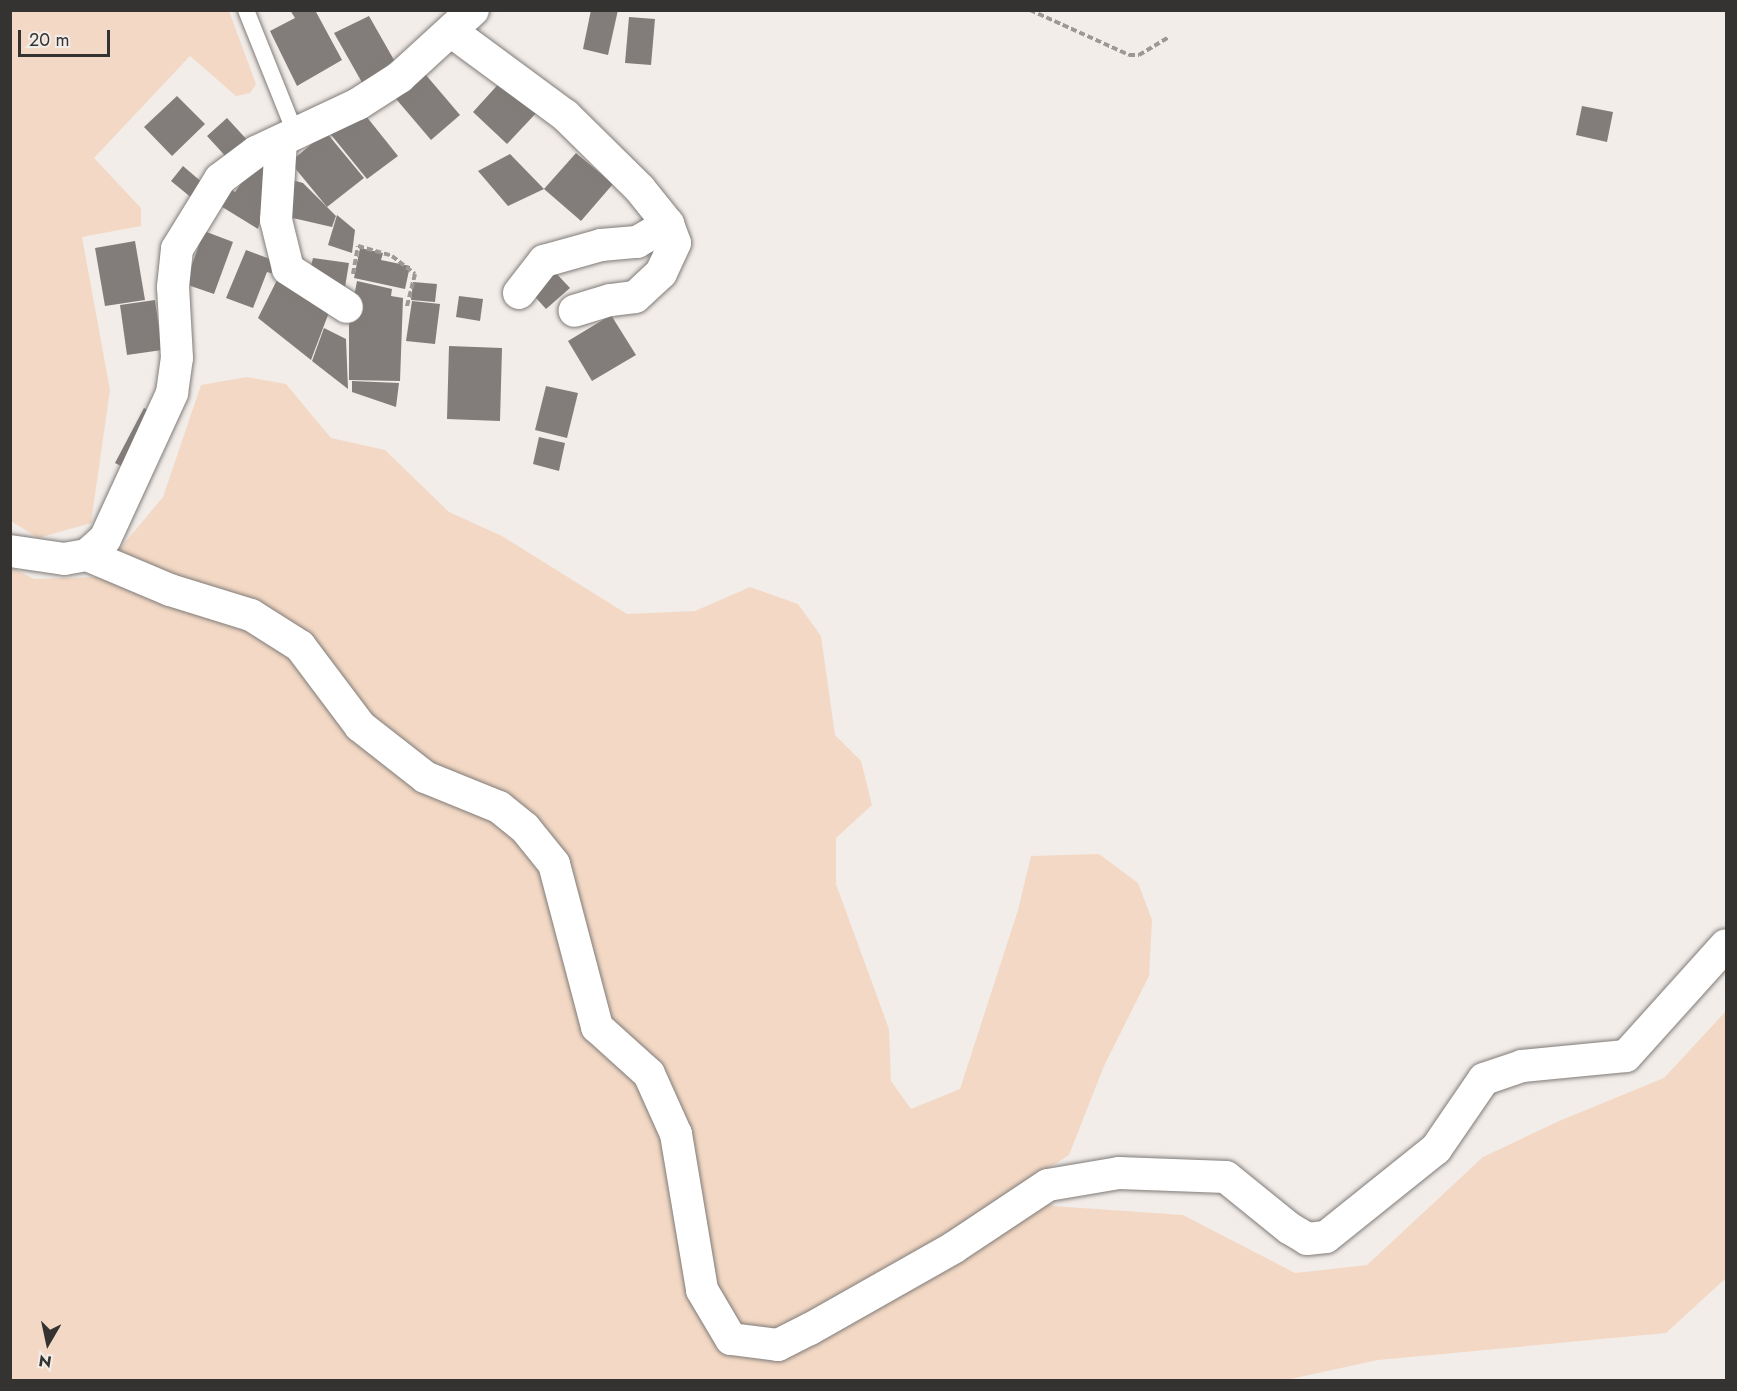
<!DOCTYPE html>
<style>
body{margin:0}
#map{position:relative;width:1737px;height:1391px;overflow:hidden;background:#f2ede9;font-family:Jost,sans-serif}
div>[style]{position:absolute}
.green>*{inset:0;background:#f3d9c5}
.building>*{inset:0;background:#827d7a}
.path>*{height:4px;margin-top:-2px;transform-origin:0;background:repeating-linear-gradient(90deg,#9c9895 0 6px,transparent 0 9px)}
.roads{filter:drop-shadow(0 0 2px #807b78) drop-shadow(0 0 2px #807b78)}
.service>*{height:16px;margin:-8px;padding:0 8px;transform-origin:8px;border-radius:8px;background:#fff}
.minor>*{height:32px;margin:-16px;padding:0 16px;transform-origin:16px;border-radius:16px;background:#fff}
span{translate:-50% -50%;white-space:nowrap;text-align:center;line-height:1.15;-webkit-text-stroke:6px #f2ede9;paint-order:stroke}
.frame{position:absolute;inset:0;border:12px solid #343331;pointer-events:none}
.north{position:absolute;left:18px;top:1313px;width:60px;height:60px;-webkit-text-stroke:4px #f2ede9;paint-order:stroke;rotate:189deg;font-size:16px;font-weight:700;line-height:24px;text-align:center;color:#343331}
.north::after{content:'';display:block;margin:auto;width:21px;height:27px;background:#343331;clip-path:polygon(50% 0,100% 100%,50% 72%,0 100%)}
.scale{position:absolute;left:18px;top:30px;width:92px;height:27px;box-sizing:border-box;border:3px solid #343331;border-top:0;padding-left:8px;font-size:18px;line-height:21px;white-space:nowrap;color:#343331;-webkit-text-stroke:4px #f2ede9;paint-order:stroke}
</style>
<div id="map">
<div class="green">
<i style="clip-path:polygon(11px 10px,229px 11px,256px 84px,250px 93px,236px 96px,190px 56px,94px 158px,141px 208px,141px 226px,82px 237px,110px 390px,91px 523px,38px 538px,11px 521px)"></i>
<i style="clip-path:polygon(247px 377px,286px 384px,331px 438px,385px 450px,449px 512px,502px 536px,627px 614px,695px 611px,750px 587px,798px 604px,821px 636px,835px 735px,861px 761px,872px 805px,836px 838px,836px 884px,889px 1029px,891px 1081px,911px 1109px,960px 1089px,1018px 910px,1031px 856px,1099px 854px,1138px 883px,1152px 920px,1149px 976px,1104px 1066px,1069px 1155px,1029px 1181px,1053px 1206px,1183px 1215px,1295px 1273px,1367px 1265px,1483px 1157px,1559px 1121px,1664px 1078px,1726px 1011px,1726px 1278px,1666px 1333px,1378px 1360px,1286px 1380px,11px 1380px,10px 567px,34px 579px,96px 577px,163px 497px,201px 385px)"></i>
</div>
<div class="building">
<i style="clip-path:polygon(290px 10px,315px 10px,342px 60px,297px 86px,270px 31px,295px 18px)"></i>
<i style="clip-path:polygon(591px 10px,618px 10px,608px 55px,583px 49px)"></i>
<i style="clip-path:polygon(369px 16px,394px 60px,364px 86px,334px 33px)"></i>
<i style="clip-path:polygon(629px 17px,655px 19px,651px 65px,625px 63px)"></i>
<i style="clip-path:polygon(420px 68px,460px 115px,431px 140px,391px 93px)"></i>
<i style="clip-path:polygon(503px 79px,539px 110px,507px 144px,473px 112px)"></i>
<i style="clip-path:polygon(177px 96px,205px 124px,172px 156px,144px 127px)"></i>
<i style="clip-path:polygon(1582px 106px,1613px 112px,1607px 142px,1576px 135px)"></i>
<i style="clip-path:polygon(362px 111px,398px 156px,367px 179px,328px 131px)"></i>
<i style="clip-path:polygon(227px 118px,249px 142px,229px 160px,207px 136px)"></i>
<i style="clip-path:polygon(326px 132px,364px 178px,327px 207px,290px 162px)"></i>
<i style="clip-path:polygon(576px 153px,613px 184px,581px 221px,544px 189px)"></i>
<i style="clip-path:polygon(510px 154px,544px 189px,508px 206px,478px 171px)"></i>
<i style="clip-path:polygon(255px 164px,274px 170px,258px 229px,219px 205px,229px 189px,235px 192px)"></i>
<i style="clip-path:polygon(183px 166px,204px 184px,193px 199px,171px 181px)"></i>
<i style="clip-path:polygon(288px 179px,303px 183px,336px 216px,332px 227px,284px 216px)"></i>
<i style="clip-path:polygon(337px 215px,355px 230px,352px 253px,328px 245px)"></i>
<i style="clip-path:polygon(204px 231px,233px 242px,214px 294px,185px 284px)"></i>
<i style="clip-path:polygon(135px 241px,145px 300px,105px 306px,95px 248px)"></i>
<i style="clip-path:polygon(360px 248px,383px 253px,381px 260px,410px 266px,405px 289px,354px 278px)"></i>
<i style="clip-path:polygon(246px 250px,278px 262px,274px 274px,267px 272px,253px 308px,226px 298px)"></i>
<i style="clip-path:polygon(313px 258px,349px 263px,344px 293px,308px 277px)"></i>
<i style="clip-path:polygon(553px 270px,570px 288px,546px 309px,529px 290px)"></i>
<i style="clip-path:polygon(279px 276px,331px 307px,311px 360px,258px 318px)"></i>
<i style="clip-path:polygon(357px 281px,392px 289px,391px 296px,403px 298px,400px 381px,349px 380px,349px 323px)"></i>
<i style="clip-path:polygon(413px 282px,437px 284px,435px 302px,411px 300px)"></i>
<i style="clip-path:polygon(459px 296px,483px 299px,480px 321px,456px 317px)"></i>
<i style="clip-path:polygon(155px 300px,162px 350px,127px 355px,120px 305px)"></i>
<i style="clip-path:polygon(412px 301px,440px 304px,435px 344px,406px 341px)"></i>
<i style="clip-path:polygon(611px 315px,636px 355px,592px 381px,568px 341px)"></i>
<i style="clip-path:polygon(324px 328px,346px 339px,348px 389px,312px 361px)"></i>
<i style="clip-path:polygon(449px 346px,502px 348px,500px 421px,447px 419px)"></i>
<i style="clip-path:polygon(352px 381px,399px 383px,396px 407px,352px 392px)"></i>
<i style="clip-path:polygon(546px 386px,578px 393px,567px 438px,535px 430px)"></i>
<i style="clip-path:polygon(144px 408px,156px 415px,129px 470px,115px 463px)"></i>
<i style="clip-path:polygon(539px 437px,565px 443px,559px 471px,533px 464px)"></i>
</div>
<div class="path">
<i style="left:1030px;top:10px;width:109px;rotate:24.4deg"></i>
<i style="left:1129px;top:55px;width:10px"></i>
<i style="left:1139px;top:55px;width:35px;rotate:-31deg"></i>
<i style="left:353px;top:274px;width:28px;rotate:-80deg"></i>
<i style="left:358px;top:246px;width:35px;rotate:16deg"></i>
<i style="left:392px;top:256px;width:29px;rotate:38deg"></i>
<i style="left:415px;top:274px;width:34px;rotate:104deg"></i>
</div>
<div class="roads">
<div class="service">
<i style="left:246px;top:10px;width:135px;rotate:68.2deg"></i>
</div>
<div class="minor">
<i style="left:451px;top:31px;width:142px;rotate:36.4deg"></i>
<i style="left:565px;top:115px;width:105px;rotate:44.6deg"></i>
<i style="left:640px;top:189px;width:45px;rotate:51.3deg"></i>
<i style="left:668px;top:224px;width:20px;rotate:70deg"></i>
<i style="left:675px;top:243px;width:33px;rotate:115deg"></i>
<i style="left:661px;top:273px;width:35px;rotate:137deg"></i>
<i style="left:635px;top:297px;width:25px;rotate:173deg"></i>
<i style="left:610px;top:300px;width:37px;rotate:163deg"></i>
<i style="left:281px;top:141px;width:79px;rotate:93.6deg"></i>
<i style="left:276px;top:220px;width:50px;rotate:76.2deg"></i>
<i style="left:288px;top:269px;width:70px;rotate:32.8deg"></i>
<i style="left:519px;top:293px;width:41px;rotate:-52deg"></i>
<i style="left:544px;top:261px;width:59px;rotate:-15.7deg"></i>
<i style="left:601px;top:245px;width:36px;rotate:-5deg"></i>
<i style="left:637px;top:242px;width:36px;rotate:-30deg"></i>
<i style="left:10px;top:551px;width:55px;rotate:8.4deg"></i>
<i style="left:64px;top:559px;width:23px;rotate:-10deg"></i>
<i style="left:87px;top:555px;width:24px;rotate:-42deg"></i>
<i style="left:105px;top:539px;width:161px;rotate:-65.3deg"></i>
<i style="left:172px;top:393px;width:35px;rotate:-82deg"></i>
<i style="left:177px;top:358px;width:71px;rotate:-93.2deg"></i>
<i style="left:173px;top:287px;width:38px;rotate:-84deg"></i>
<i style="left:177px;top:249px;width:82px;rotate:-58.4deg"></i>
<i style="left:220px;top:179px;width:45px;rotate:-36.9deg"></i>
<i style="left:256px;top:152px;width:113px;rotate:-25.2deg"></i>
<i style="left:358px;top:104px;width:50px;rotate:-32.7deg"></i>
<i style="left:400px;top:77px;width:99px;rotate:-42.5deg"></i>
<i style="left:87px;top:555px;width:90px;rotate:22.9deg"></i>
<i style="left:170px;top:590px;width:85px;rotate:17.2deg"></i>
<i style="left:251px;top:615px;width:58px;rotate:32.3deg"></i>
<i style="left:300px;top:646px;width:100px;rotate:53.1deg"></i>
<i style="left:360px;top:726px;width:83px;rotate:38.1deg"></i>
<i style="left:425px;top:777px;width:80px;rotate:22.1deg"></i>
<i style="left:499px;top:807px;width:33px;rotate:39deg"></i>
<i style="left:525px;top:828px;width:46px;rotate:51.1deg"></i>
<i style="left:554px;top:864px;width:169px;rotate:75.2deg"></i>
<i style="left:597px;top:1027px;width:70px;rotate:42.1deg"></i>
<i style="left:649px;top:1074px;width:66px;rotate:65.8deg"></i>
<i style="left:676px;top:1134px;width:158px;rotate:80.5deg"></i>
<i style="left:702px;top:1290px;width:57px;rotate:59.4deg"></i>
<i style="left:731px;top:1339px;width:47px;rotate:7.3deg"></i>
<i style="left:778px;top:1345px;width:36px;rotate:-27deg"></i>
<i style="left:810px;top:1329px;width:164px;rotate:-29.5deg"></i>
<i style="left:953px;top:1248px;width:114px;rotate:-33.6deg"></i>
<i style="left:1048px;top:1185px;width:72px;rotate:-9.6deg"></i>
<i style="left:1119px;top:1173px;width:107px;rotate:2.1deg"></i>
<i style="left:1226px;top:1177px;width:81px;rotate:39deg"></i>
<i style="left:1289px;top:1228px;width:21px;rotate:31deg"></i>
<i style="left:1307px;top:1239px;width:19px;rotate:-6deg"></i>
<i style="left:1326px;top:1237px;width:141px;rotate:-38.7deg"></i>
<i style="left:1436px;top:1149px;width:85px;rotate:-55.6deg"></i>
<i style="left:1484px;top:1079px;width:40px;rotate:-18.9deg"></i>
<i style="left:1522px;top:1066px;width:104px;rotate:-5.5deg"></i>
<i style="left:1626px;top:1056px;width:149px;rotate:-48deg"></i>
</div>
</div>
<div class="frame"></div>
<div class="north">N</div>
<div class="scale">20 m</div>
</div>
